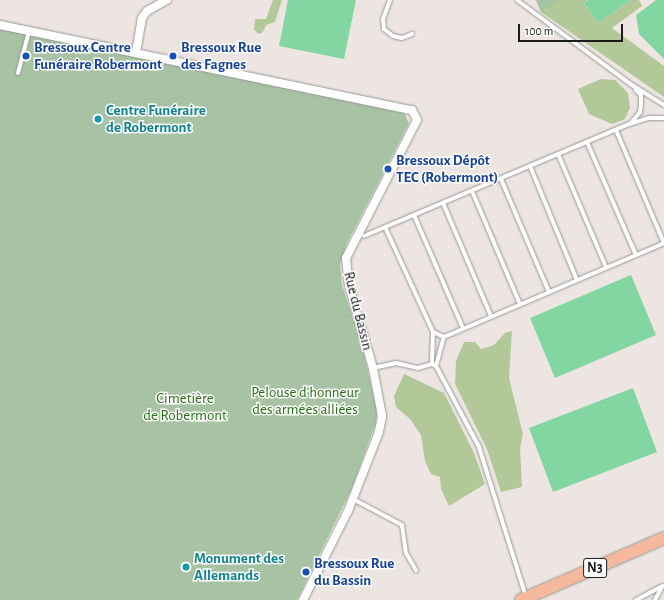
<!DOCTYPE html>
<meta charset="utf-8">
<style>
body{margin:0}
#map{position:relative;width:664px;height:600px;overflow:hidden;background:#ece5e1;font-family:"Alegreya Sans",sans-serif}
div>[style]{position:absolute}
.forest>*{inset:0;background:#b3c898}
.cemetery>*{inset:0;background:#a7c3a4}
.pitch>*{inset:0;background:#83d6a1}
.roads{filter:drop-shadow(0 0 1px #989898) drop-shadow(0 0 1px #989898)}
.lane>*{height:4px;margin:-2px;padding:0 2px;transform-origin:2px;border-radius:2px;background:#fff}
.street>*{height:8px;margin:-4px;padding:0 4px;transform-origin:4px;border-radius:4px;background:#fff}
.primary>*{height:12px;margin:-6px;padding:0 6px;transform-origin:6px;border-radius:6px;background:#f4b89d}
.dots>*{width:11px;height:11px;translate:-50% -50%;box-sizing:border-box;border:2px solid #fff;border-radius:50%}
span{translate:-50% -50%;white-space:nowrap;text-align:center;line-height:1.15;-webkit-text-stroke:3px #fff;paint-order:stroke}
.shield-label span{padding:1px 3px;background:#fff;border:1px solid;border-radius:3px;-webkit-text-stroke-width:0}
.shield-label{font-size:14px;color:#1b1b1b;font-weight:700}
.transit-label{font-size:15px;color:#164399;font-weight:700}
.left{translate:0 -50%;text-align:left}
.culture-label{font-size:15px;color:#0d838f;font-weight:700}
.street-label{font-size:15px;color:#1b1b1b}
.park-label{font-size:15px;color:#236f12}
.scale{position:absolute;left:518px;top:24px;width:105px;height:18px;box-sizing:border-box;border:2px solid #1b1b1b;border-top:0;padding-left:5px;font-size:12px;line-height:14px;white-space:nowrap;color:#1b1b1b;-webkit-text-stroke:3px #fff;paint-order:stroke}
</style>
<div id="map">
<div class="forest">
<i style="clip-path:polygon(273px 0,282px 0,275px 22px,266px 25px,263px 32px,259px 34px,254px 30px,255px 19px,266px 19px)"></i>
<i style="clip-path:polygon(536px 0,587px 0,584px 3px,598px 23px,631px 0,639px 0,642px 6px,612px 28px,664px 66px,664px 97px,541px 12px)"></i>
<i style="clip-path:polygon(601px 79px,615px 80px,628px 93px,630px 108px,625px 119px,612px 124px,589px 114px,578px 89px)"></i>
<i style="clip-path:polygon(512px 331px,509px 378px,523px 434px,520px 448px,522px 487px,501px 492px,487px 449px,455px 384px,456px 361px,464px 342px,475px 342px,481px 349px,494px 345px,505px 333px)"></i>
<i style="clip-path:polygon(404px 374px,444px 393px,474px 453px,485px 484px,449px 506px,441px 489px,440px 477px,431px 474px,425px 461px,421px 435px,410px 419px,396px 407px,394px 396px)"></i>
</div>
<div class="cemetery">
<i style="clip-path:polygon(536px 0,559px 0,541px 12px)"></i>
<i style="clip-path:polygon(0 29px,404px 113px,409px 123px,347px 243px,340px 264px,342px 285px,361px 343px,377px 409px,376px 422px,352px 488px,297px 600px,0 600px)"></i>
</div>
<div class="pitch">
<i style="clip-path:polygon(288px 0,356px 0,344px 59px,279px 46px)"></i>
<i style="clip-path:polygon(588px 0,631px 0,598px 23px,584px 3px)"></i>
<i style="clip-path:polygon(656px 0,664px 0,664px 59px,639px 34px,636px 15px)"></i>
<i style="clip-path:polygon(631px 275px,656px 335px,555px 378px,530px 318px)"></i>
<i style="clip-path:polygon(633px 388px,657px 452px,553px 492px,529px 428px)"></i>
</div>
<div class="roads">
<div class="lane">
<i style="left:390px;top:0;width:20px;rotate:110deg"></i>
<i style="left:383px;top:19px;width:10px;rotate:84deg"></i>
<i style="left:384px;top:29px;width:11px;rotate:38deg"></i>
<i style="left:393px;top:36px;width:9px;rotate:13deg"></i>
<i style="left:402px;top:38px;width:11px;rotate:-22deg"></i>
<i style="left:517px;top:0;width:143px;rotate:36.5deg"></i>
<i style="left:632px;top:85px;width:38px;rotate:32deg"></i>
<i style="left:18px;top:73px;width:43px;rotate:-75.3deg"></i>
<i style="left:630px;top:124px;width:16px;rotate:-50deg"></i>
<i style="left:640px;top:112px;width:7px;rotate:-82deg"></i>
<i style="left:641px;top:105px;width:10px;rotate:-90deg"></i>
<i style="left:641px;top:95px;width:8px;rotate:-135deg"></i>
<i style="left:616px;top:130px;width:123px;rotate:67deg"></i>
<i style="left:587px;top:142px;width:123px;rotate:66.6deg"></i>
<i style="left:558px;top:154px;width:123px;rotate:67deg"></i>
<i style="left:530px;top:166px;width:123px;rotate:67.6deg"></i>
<i style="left:501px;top:179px;width:123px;rotate:67deg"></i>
<i style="left:472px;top:191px;width:123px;rotate:67deg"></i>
<i style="left:443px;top:203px;width:123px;rotate:67deg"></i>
<i style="left:414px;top:215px;width:123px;rotate:66.6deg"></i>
<i style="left:385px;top:227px;width:115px;rotate:65.4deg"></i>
<i style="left:433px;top:332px;width:32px;rotate:92deg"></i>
<i style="left:364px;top:236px;width:288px;rotate:-22.9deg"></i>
<i style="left:629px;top:124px;width:21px;rotate:-17deg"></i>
<i style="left:649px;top:118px;width:15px"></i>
<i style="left:433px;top:332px;width:12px;rotate:24deg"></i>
<i style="left:444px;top:337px;width:239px;rotate:-23.1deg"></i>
<i style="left:436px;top:366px;width:30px;rotate:-75deg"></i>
<i style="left:373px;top:368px;width:24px;rotate:-12deg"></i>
<i style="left:396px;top:363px;width:23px;rotate:13deg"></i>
<i style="left:418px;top:368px;width:15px;rotate:-16deg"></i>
<i style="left:432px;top:364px;width:4px;rotate:27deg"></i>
<i style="left:436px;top:366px;width:92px;rotate:62deg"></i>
<i style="left:479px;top:447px;width:157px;rotate:72.6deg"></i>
<i style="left:353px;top:499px;width:55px;rotate:28deg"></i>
<i style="left:402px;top:525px;width:28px;rotate:82deg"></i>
<i style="left:406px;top:553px;width:20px;rotate:60deg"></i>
<i style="left:636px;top:600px;width:30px;rotate:-28deg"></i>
<i style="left:655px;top:600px;width:15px;rotate:-62deg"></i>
</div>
<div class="street">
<i style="left:0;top:25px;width:421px;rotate:11.7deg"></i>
<i style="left:412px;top:110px;width:11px;rotate:63deg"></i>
<i style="left:417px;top:120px;width:155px;rotate:117.2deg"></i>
<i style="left:346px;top:258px;width:28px;rotate:84deg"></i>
<i style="left:349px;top:286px;width:85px;rotate:73.7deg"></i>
<i style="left:373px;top:368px;width:49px;rotate:79.4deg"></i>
<i style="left:382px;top:416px;width:16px;rotate:101deg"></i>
<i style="left:379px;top:432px;width:85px;rotate:111.4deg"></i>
<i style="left:348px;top:511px;width:100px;rotate:116.8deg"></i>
<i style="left:136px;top:52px;width:35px;rotate:-80deg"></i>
<i style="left:142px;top:18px;width:9px;rotate:-54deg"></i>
<i style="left:147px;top:11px;width:23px;rotate:-29deg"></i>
</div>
<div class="primary">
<i style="left:521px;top:600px;width:156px;rotate:-23.4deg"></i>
</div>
</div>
<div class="dots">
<i style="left:26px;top:56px;background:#1a4fb4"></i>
<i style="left:173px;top:56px;background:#1a4fb4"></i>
<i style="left:98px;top:119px;background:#0f9aa8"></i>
<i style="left:388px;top:169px;background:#1a4fb4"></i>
<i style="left:186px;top:567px;background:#0f9aa8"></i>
<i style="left:306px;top:572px;background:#1a4fb4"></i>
</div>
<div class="shield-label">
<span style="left:595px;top:568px">N3</span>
</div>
<div class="transit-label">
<span class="left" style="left:34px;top:56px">Bressoux Centre<br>Funéraire Robermont</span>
<span class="left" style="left:181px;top:56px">Bressoux Rue<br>des Fagnes</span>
<span class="left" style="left:396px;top:169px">Bressoux Dépôt<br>TEC (Robermont)</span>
<span class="left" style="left:314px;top:572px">Bressoux Rue<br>du Bassin</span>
</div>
<div class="culture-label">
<span class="left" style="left:106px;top:119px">Centre Funéraire<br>de Robermont</span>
<span class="left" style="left:194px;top:567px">Monument des<br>Allemands</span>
</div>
<div class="street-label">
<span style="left:358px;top:311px;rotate:76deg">Rue du Bassin</span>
</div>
<div class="park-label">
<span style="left:305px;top:401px">Pelouse d'honneur<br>des armées alliées</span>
<span style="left:185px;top:407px">Cimetière<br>de Robermont</span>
</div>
<div class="scale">100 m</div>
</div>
